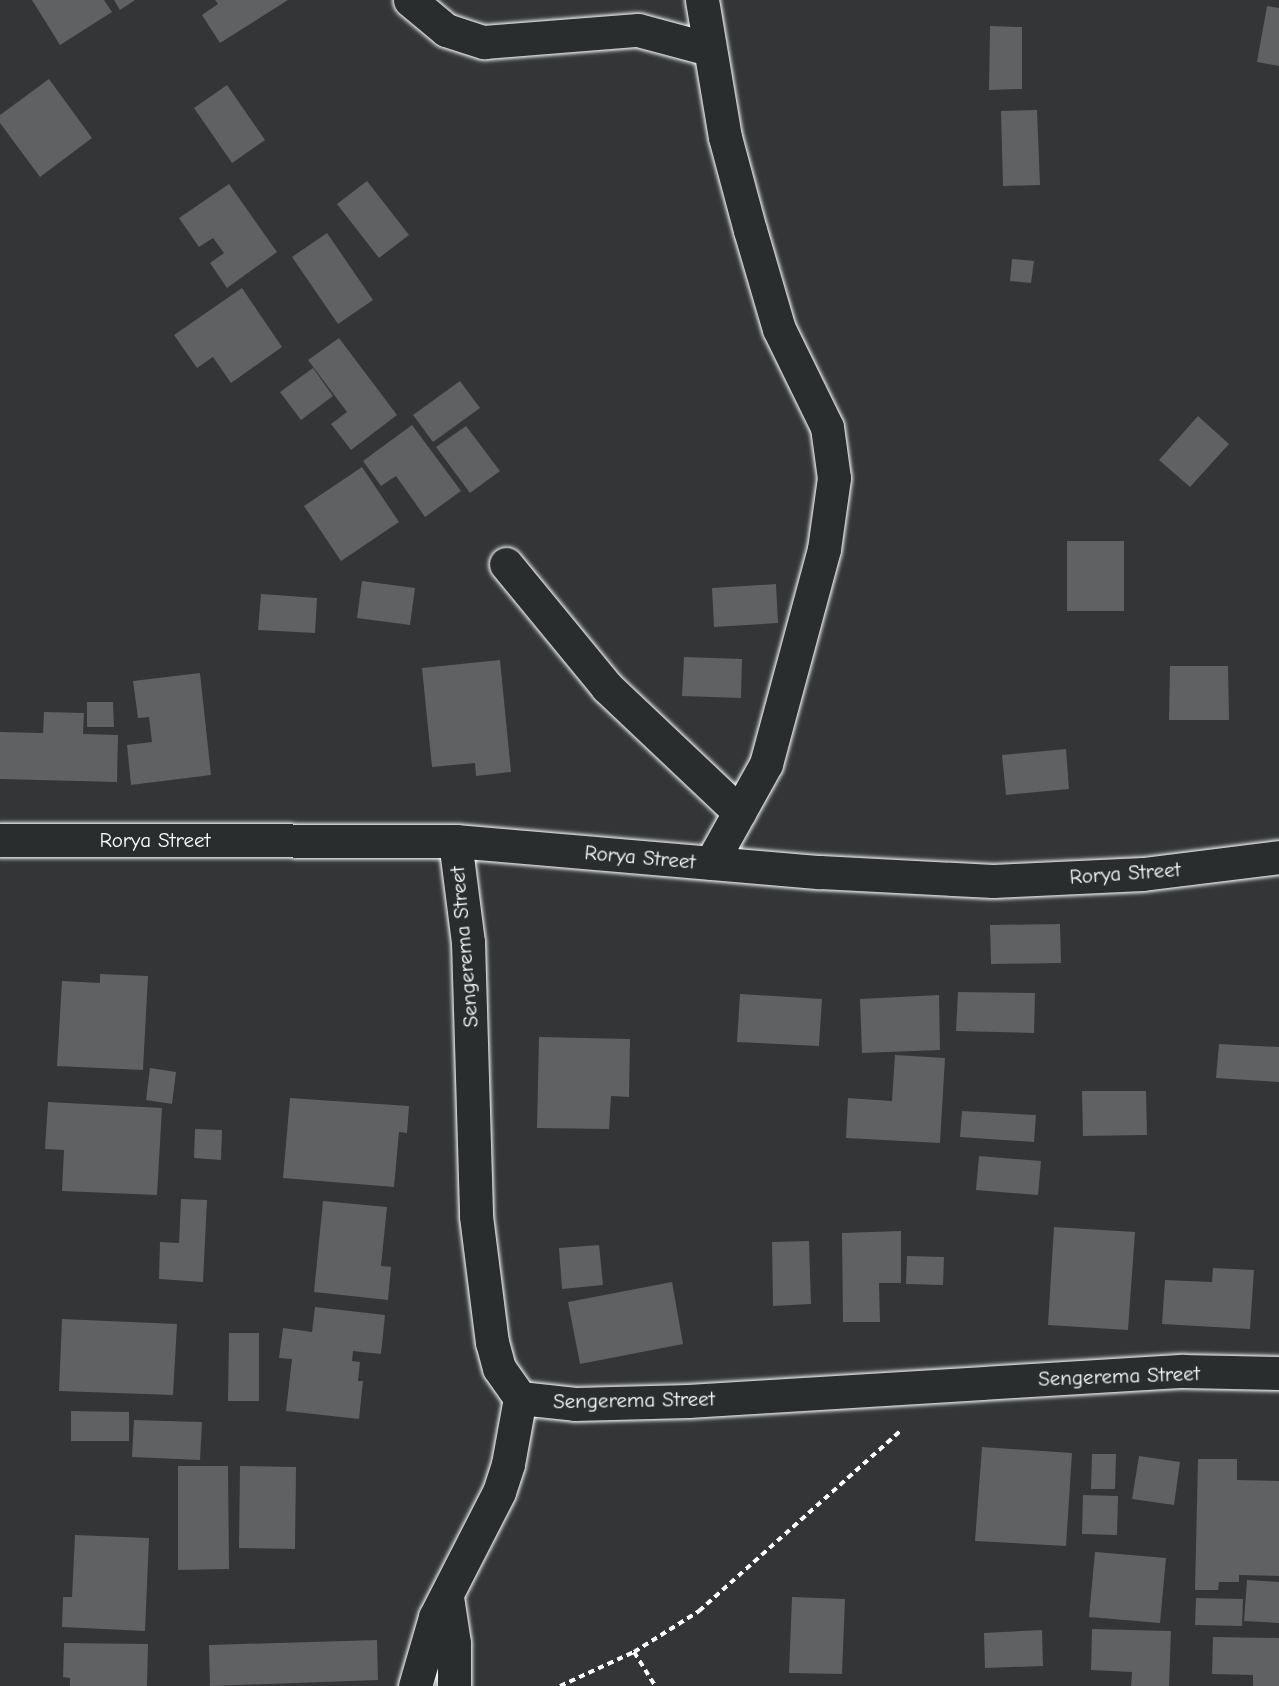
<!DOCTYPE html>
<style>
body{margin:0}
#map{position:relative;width:1279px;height:1686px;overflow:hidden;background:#333536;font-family:"Comic Neue",sans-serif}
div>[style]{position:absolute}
.building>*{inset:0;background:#5f6162}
.path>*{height:4px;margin-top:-2px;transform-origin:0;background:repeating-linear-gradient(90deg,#fff 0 6px,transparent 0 10.5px)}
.roads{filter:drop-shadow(0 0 2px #fff) drop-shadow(0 0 2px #fff)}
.minor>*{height:33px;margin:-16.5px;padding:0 16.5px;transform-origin:16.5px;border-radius:16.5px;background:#2a2d2e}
span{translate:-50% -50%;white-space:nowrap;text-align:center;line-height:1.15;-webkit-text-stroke:4.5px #2a2d2e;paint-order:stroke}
.street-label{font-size:21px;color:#fff}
</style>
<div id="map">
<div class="building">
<i style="clip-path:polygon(32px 0,104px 0,112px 12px,60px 45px)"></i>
<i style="clip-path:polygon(114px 0,135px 0,120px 10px)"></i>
<i style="clip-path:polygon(215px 0,288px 0,220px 43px,202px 15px,218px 4px)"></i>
<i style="clip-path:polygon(1267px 6px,1279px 8px,1279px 66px,1257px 62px)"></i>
<i style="clip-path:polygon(990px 26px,1022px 27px,1022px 89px,989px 90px)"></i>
<i style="clip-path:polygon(49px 79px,92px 138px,40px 177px,0 123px,0 115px)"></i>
<i style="clip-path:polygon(227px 85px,265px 140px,232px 163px,194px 108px)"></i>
<i style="clip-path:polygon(1037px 110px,1040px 185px,1003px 186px,1001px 111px)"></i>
<i style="clip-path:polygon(367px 181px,409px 235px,379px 258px,337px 204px)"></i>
<i style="clip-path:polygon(229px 184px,277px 252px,227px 288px,210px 263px,224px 253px,213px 238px,199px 247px,179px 218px)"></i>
<i style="clip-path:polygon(327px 233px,373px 300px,338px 324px,292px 257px)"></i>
<i style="clip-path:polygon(1012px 259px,1034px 261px,1031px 283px,1010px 281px)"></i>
<i style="clip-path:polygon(242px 288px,282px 347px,231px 383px,213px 357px,197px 368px,174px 335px)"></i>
<i style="clip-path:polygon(339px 338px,397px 415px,351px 450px,331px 424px,347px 412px,308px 360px)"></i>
<i style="clip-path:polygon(313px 368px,333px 396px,301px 420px,280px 392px)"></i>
<i style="clip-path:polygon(460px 381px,480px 408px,433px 442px,413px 415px)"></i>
<i style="clip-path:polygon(1198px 416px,1229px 444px,1190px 487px,1159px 460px)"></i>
<i style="clip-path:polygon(412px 425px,461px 491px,425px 517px,396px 476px,381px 486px,363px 461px)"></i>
<i style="clip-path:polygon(466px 426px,500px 471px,470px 493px,436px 447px)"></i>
<i style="clip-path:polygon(362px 467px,399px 522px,341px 561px,304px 506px)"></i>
<i style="clip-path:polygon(1067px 541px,1124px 541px,1124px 611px,1067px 611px)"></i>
<i style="clip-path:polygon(362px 581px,415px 588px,410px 625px,357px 618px)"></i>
<i style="clip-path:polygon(776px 584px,778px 623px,714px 627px,712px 588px)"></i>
<i style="clip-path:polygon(261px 594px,317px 598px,315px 633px,258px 630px)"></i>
<i style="clip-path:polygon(684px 657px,742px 659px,741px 698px,682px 696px)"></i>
<i style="clip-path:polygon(500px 660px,511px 772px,476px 776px,475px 763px,432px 767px,422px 668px)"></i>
<i style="clip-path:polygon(1170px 666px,1228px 666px,1229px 720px,1169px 720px)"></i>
<i style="clip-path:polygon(200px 673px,211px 775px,131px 785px,127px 745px,152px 742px,149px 717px,138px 718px,133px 681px)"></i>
<i style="clip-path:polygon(87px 702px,113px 702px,114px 727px,87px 727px)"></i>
<i style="clip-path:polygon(44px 712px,84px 713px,83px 734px,118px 735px,117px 782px,0 779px,0 732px,43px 733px)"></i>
<i style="clip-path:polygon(1066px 749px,1069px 789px,1006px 795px,1002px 755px)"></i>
<i style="clip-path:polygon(1060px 924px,1061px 963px,991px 964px,990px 925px)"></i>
<i style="clip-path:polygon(100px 974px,148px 976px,143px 1070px,57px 1066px,62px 981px,100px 983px)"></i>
<i style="clip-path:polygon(958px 992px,1035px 993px,1034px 1033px,956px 1031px)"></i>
<i style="clip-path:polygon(740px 994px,822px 999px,819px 1046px,737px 1042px)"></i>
<i style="clip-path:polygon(939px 995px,940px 1050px,862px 1053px,860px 999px)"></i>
<i style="clip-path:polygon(539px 1037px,630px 1039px,629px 1097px,611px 1096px,609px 1129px,537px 1128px)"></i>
<i style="clip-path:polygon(1219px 1044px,1279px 1047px,1279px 1082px,1216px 1078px)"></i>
<i style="clip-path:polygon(895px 1055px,945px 1058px,940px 1143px,846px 1138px,848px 1098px,892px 1101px)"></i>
<i style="clip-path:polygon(150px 1068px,176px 1072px,172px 1104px,146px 1100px)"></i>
<i style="clip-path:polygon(1082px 1091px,1146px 1091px,1147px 1135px,1083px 1136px)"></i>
<i style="clip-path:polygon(290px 1098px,409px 1106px,407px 1133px,399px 1132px,394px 1187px,283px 1178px)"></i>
<i style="clip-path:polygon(48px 1102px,162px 1108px,157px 1195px,62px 1191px,64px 1150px,45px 1149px)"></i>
<i style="clip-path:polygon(962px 1111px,1036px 1115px,1034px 1142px,960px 1137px)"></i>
<i style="clip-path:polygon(195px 1129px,222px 1130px,221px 1160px,194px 1158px)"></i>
<i style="clip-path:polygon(979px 1156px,1041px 1161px,1038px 1195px,976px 1190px)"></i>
<i style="clip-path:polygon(181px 1199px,207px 1200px,203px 1282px,159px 1279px,160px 1242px,179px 1243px)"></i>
<i style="clip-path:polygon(323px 1201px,387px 1207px,381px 1266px,391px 1267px,388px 1300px,314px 1292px)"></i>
<i style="clip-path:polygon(1054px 1227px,1135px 1232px,1128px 1330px,1048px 1325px)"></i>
<i style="clip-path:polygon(901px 1231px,901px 1283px,879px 1283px,880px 1322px,843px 1322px,842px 1233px)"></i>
<i style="clip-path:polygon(809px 1241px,811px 1304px,773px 1306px,772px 1242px)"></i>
<i style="clip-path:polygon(599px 1245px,603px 1285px,562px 1289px,559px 1248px)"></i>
<i style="clip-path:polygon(907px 1256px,944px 1257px,943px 1285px,906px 1284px)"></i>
<i style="clip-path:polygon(1213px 1268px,1254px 1270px,1250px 1329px,1162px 1324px,1165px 1280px,1212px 1282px)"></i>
<i style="clip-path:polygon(672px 1282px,683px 1344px,580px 1364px,568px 1302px)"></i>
<i style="clip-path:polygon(315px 1307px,385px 1315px,381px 1354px,353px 1351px,352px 1361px,360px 1362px,358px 1381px,363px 1381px,359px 1419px,286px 1411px,292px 1359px,279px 1358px,283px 1328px,312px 1332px)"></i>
<i style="clip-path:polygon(62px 1319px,177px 1324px,173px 1395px,59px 1391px)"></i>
<i style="clip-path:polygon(229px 1333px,259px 1333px,259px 1401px,228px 1401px)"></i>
<i style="clip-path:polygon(71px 1411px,129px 1412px,129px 1441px,71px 1441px)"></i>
<i style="clip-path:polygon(134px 1420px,202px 1422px,200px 1460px,132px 1457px)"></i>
<i style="clip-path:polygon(982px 1447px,1072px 1453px,1066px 1546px,975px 1541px)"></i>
<i style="clip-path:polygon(1092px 1454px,1116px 1454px,1115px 1489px,1091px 1489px)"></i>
<i style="clip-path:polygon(1139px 1456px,1180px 1462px,1174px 1505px,1132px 1499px)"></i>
<i style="clip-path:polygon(1198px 1459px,1237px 1459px,1237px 1480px,1279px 1481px,1279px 1576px,1239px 1575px,1239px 1582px,1219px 1582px,1218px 1590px,1195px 1590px)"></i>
<i style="clip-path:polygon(178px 1466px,228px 1466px,229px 1569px,178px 1570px)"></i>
<i style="clip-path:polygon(240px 1466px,296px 1467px,295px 1549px,239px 1548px)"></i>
<i style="clip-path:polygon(1083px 1495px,1118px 1496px,1117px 1535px,1082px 1534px)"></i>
<i style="clip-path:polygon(75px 1535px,149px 1538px,145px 1631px,62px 1627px,63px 1597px,72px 1597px)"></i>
<i style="clip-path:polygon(1095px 1552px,1166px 1558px,1160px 1623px,1089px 1617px)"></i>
<i style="clip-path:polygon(1247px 1580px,1279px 1582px,1279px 1623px,1244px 1621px)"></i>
<i style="clip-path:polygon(792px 1597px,845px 1599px,842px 1674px,789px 1673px)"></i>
<i style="clip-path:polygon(1196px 1598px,1243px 1599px,1242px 1626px,1195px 1625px)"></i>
<i style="clip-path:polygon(1092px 1629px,1171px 1631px,1169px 1686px,1131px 1686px,1132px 1672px,1091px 1670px)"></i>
<i style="clip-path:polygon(1042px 1630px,1043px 1666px,985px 1668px,984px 1633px)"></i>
<i style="clip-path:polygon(1213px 1637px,1279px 1638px,1279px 1686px,1253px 1686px,1253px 1675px,1212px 1674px)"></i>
<i style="clip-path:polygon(377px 1640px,378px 1680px,210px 1686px,209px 1645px)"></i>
<i style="clip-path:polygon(64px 1643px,148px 1644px,147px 1686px,70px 1686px,70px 1678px,63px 1677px)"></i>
</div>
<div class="path">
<i style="left:634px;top:1652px;width:40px;rotate:58deg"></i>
<i style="left:560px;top:1686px;width:81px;rotate:-24.7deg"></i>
<i style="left:634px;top:1652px;width:77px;rotate:-32.2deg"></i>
<i style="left:699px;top:1611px;width:270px;rotate:-41.8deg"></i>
</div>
<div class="roads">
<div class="minor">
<i style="left:410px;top:0;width:47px;rotate:39.8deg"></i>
<i style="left:446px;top:30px;width:40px;rotate:18deg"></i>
<i style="left:484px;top:42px;width:154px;rotate:-4.5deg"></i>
<i style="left:638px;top:30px;width:73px;rotate:15deg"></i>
<i style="left:702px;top:0;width:139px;rotate:80.5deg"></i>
<i style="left:725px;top:137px;width:96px;rotate:75deg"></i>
<i style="left:750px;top:230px;width:103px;rotate:73.7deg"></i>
<i style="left:779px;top:329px;width:109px;rotate:63.9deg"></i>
<i style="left:827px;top:427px;width:51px;rotate:82.2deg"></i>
<i style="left:834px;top:478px;width:72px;rotate:98deg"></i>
<i style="left:824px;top:549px;width:223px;rotate:105.1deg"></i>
<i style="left:766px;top:764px;width:113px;rotate:119.1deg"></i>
<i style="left:506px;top:564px;width:159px;rotate:50.6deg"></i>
<i style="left:607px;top:687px;width:182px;rotate:43.4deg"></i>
<i style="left:0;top:840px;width:455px;rotate:0.1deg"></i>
<i style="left:455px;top:841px;width:366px;rotate:4.9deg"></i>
<i style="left:820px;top:872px;width:173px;rotate:3deg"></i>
<i style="left:993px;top:881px;width:150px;rotate:-2.7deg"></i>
<i style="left:1143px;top:874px;width:137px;rotate:-7.1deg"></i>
<i style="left:455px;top:841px;width:102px;rotate:82.7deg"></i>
<i style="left:468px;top:942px;width:274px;rotate:88.3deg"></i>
<i style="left:476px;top:1216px;width:127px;rotate:82.8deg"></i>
<i style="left:492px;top:1342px;width:27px;rotate:75deg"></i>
<i style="left:499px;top:1368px;width:37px;rotate:55deg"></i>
<i style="left:520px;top:1398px;width:55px;rotate:6.2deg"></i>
<i style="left:575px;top:1404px;width:113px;rotate:-1.5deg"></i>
<i style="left:688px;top:1401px;width:496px;rotate:-3.5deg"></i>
<i style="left:1183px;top:1371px;width:96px;rotate:1.2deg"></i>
<i style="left:447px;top:1597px;width:47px;rotate:81.3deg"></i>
<i style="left:454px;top:1643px;width:43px;rotate:90deg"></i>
<i style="left:415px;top:1686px;width:72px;rotate:-73.8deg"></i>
<i style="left:435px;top:1617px;width:140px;rotate:-62.9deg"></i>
<i style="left:499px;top:1492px;width:29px;rotate:-72deg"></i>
<i style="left:508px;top:1464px;width:67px;rotate:-79.7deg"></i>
</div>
</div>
<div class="street-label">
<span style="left:155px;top:840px">Rorya Street</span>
<span style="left:640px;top:857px;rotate:5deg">Rorya Street</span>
<span style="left:1125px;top:873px;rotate:-4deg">Rorya Street</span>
<span style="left:464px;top:947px;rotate:-95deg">Sengerema Street</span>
<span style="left:1119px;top:1376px;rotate:-2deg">Sengerema Street</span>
<span style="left:634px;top:1400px;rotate:-1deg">Sengerema Street</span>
</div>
</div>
